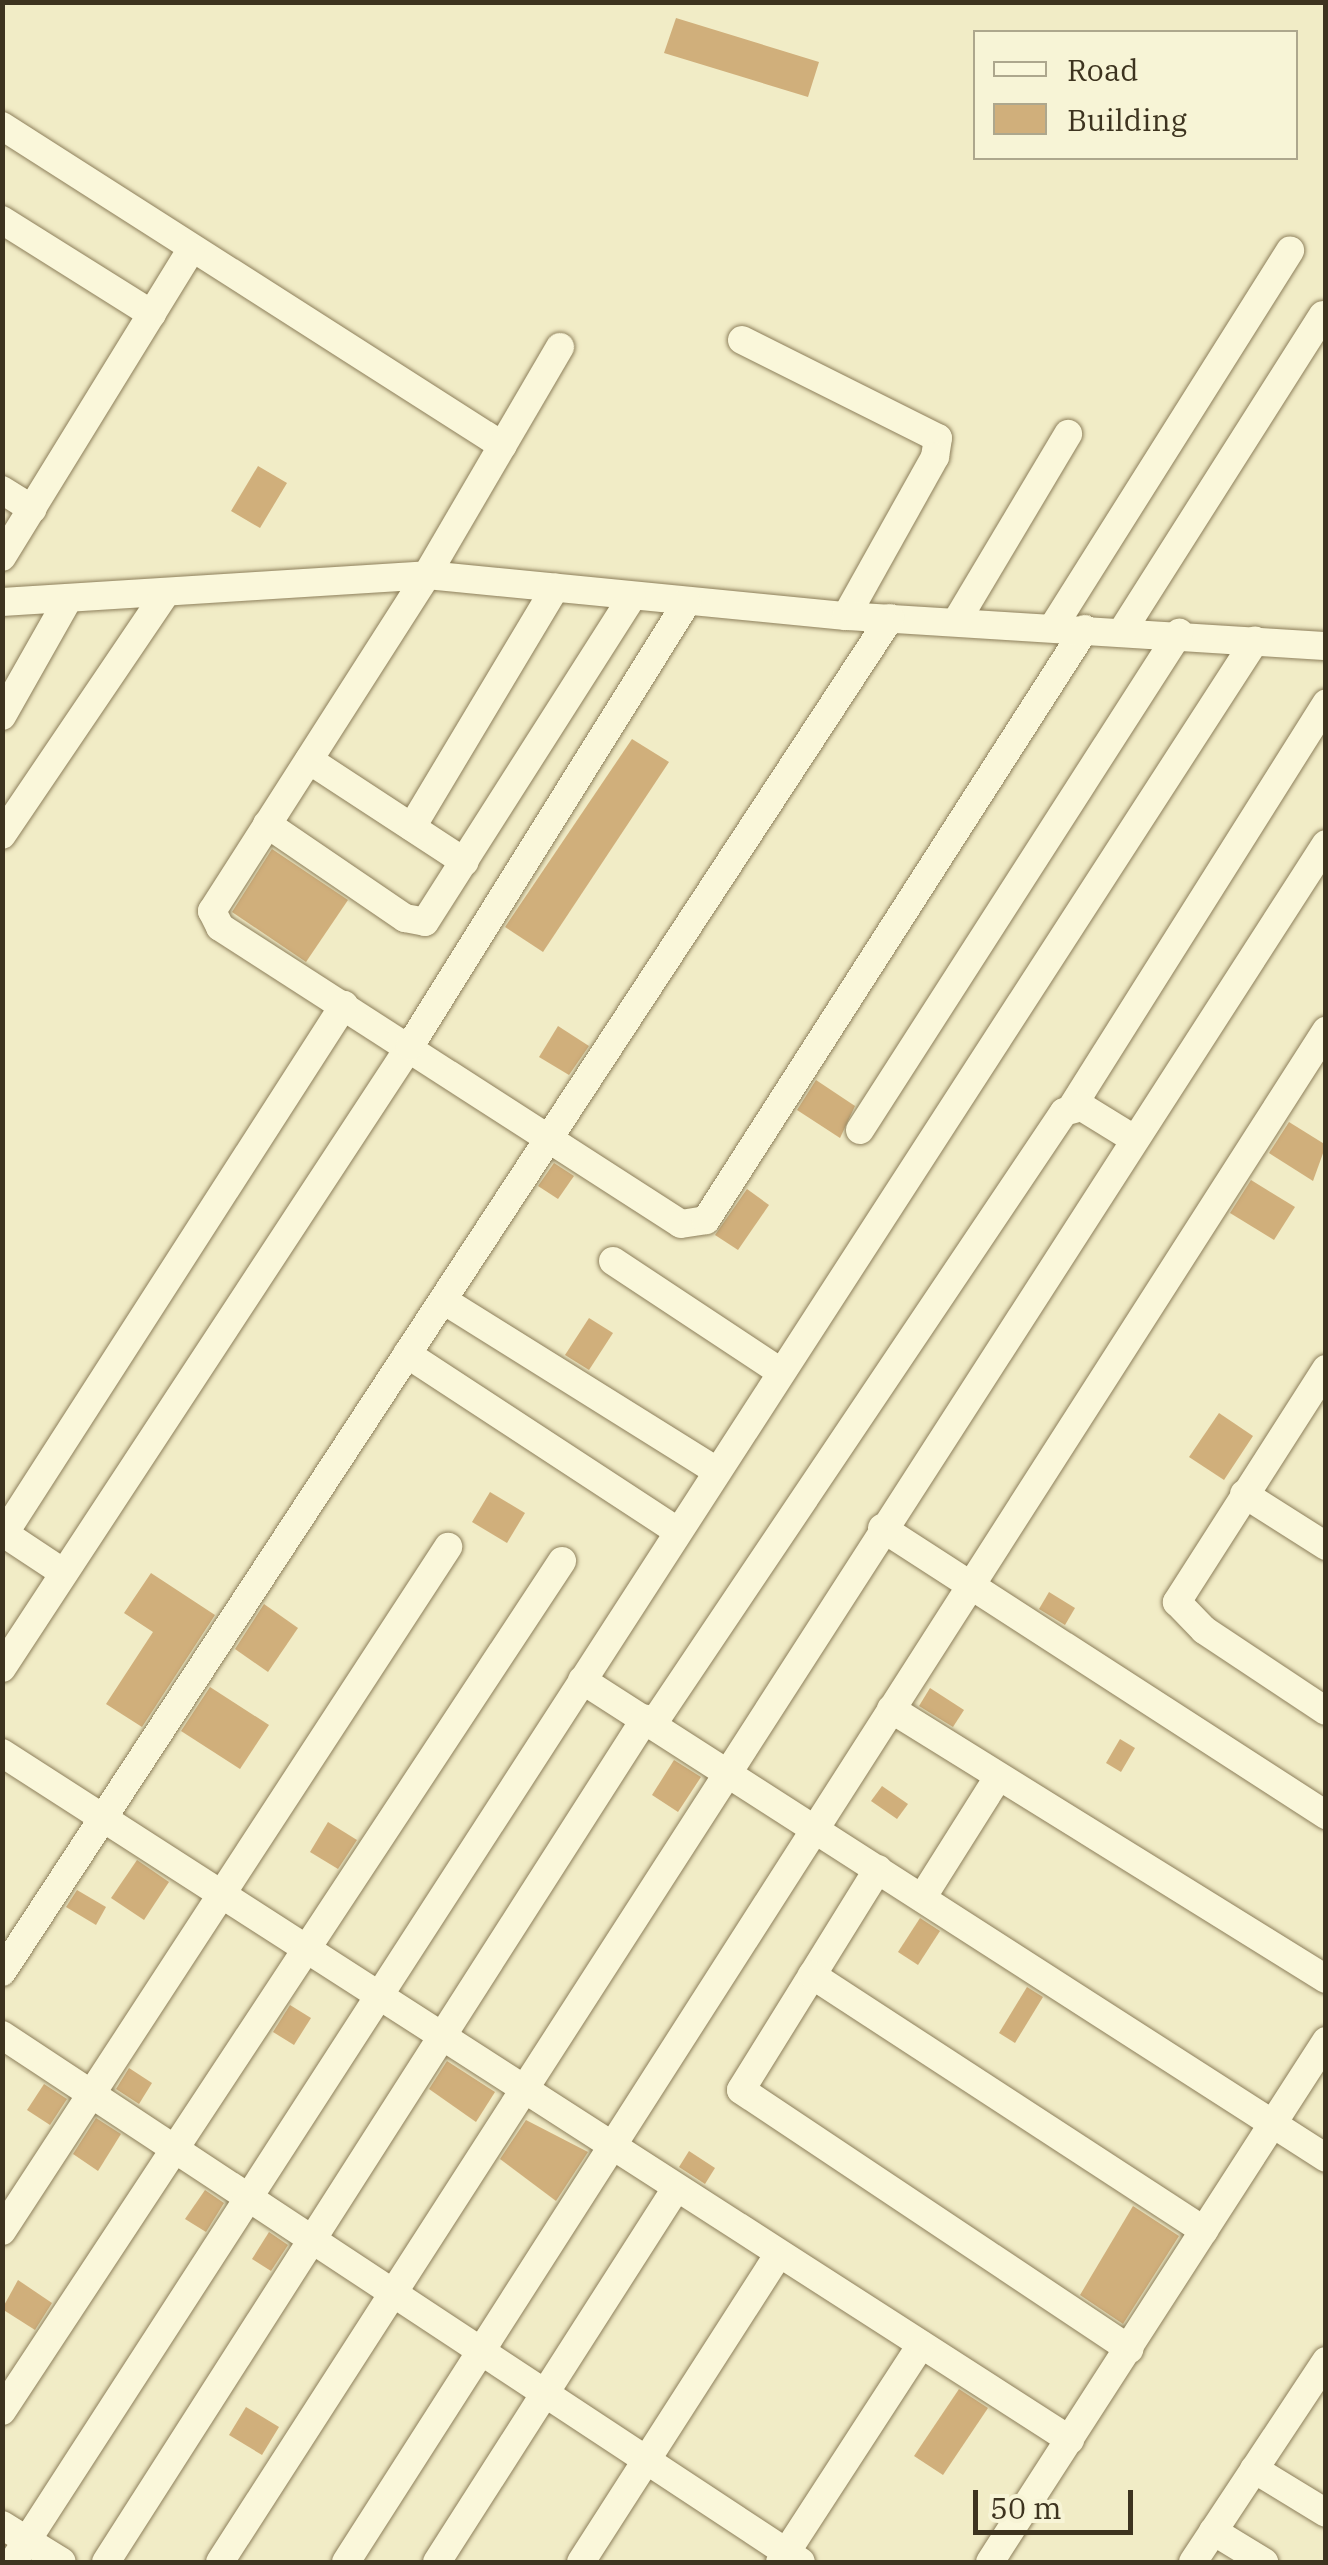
<!DOCTYPE html>
<style>
body{margin:0}
#map{position:relative;width:1328px;height:2565px;overflow:hidden;background:#f1ecc6;font-family:"IBM Plex Serif",serif}
div>[style]{position:absolute}
.building>*{inset:0;background:#d0af7b}
.roads{filter:drop-shadow(0 0 2px #8d7f5b) drop-shadow(0 0 2px #8d7f5b)}
.minor>*{height:28px;margin:-14px;padding:0 14px;transform-origin:14px;border-radius:14px;background:#faf7da}
span{translate:-50% -50%;white-space:nowrap;text-align:center;line-height:1.15;-webkit-text-stroke:8px #f7f4d6;paint-order:stroke}
.frame{position:absolute;inset:0;border:5px solid #3d331f;pointer-events:none}
.legend{position:absolute;left:973px;top:30px;width:325px;height:130px;box-sizing:border-box;background:#f7f4d6;border:2px solid #ada78d;margin:0;padding:12px 18px;list-style:none;font-size:30px;color:#3d331f}
.legend li{display:flex;align-items:center;gap:20px;height:50px}
.legend b{width:50px;border:2px solid #ada78d}
.scale{position:absolute;left:973px;top:2490px;width:160px;height:45px;box-sizing:border-box;border:5px solid #3d331f;border-top:0;padding-left:12px;font-size:30px;line-height:35px;white-space:nowrap;color:#3d331f;-webkit-text-stroke:8px #f7f4d6;paint-order:stroke}
</style>
<div id="map">
<div class="building">
<i style="clip-path:polygon(676px 18px,819px 62px,808px 97px,664px 53px)"></i>
<i style="clip-path:polygon(258px 466px,287px 483px,260px 528px,231px 511px)"></i>
<i style="clip-path:polygon(632px 739px,669px 762px,543px 952px,505px 927px)"></i>
<i style="clip-path:polygon(272px 849px,348px 900px,306px 962px,232px 912px)"></i>
<i style="clip-path:polygon(558px 1026px,589px 1046px,569px 1075px,539px 1057px)"></i>
<i style="clip-path:polygon(816px 1080px,855px 1106px,840px 1138px,797px 1110px)"></i>
<i style="clip-path:polygon(1289px 1122px,1326px 1145px,1313px 1181px,1269px 1153px)"></i>
<i style="clip-path:polygon(554px 1163px,574px 1176px,558px 1199px,538px 1186px)"></i>
<i style="clip-path:polygon(1251px 1180px,1295px 1207px,1274px 1240px,1230px 1213px)"></i>
<i style="clip-path:polygon(747px 1189px,769px 1205px,738px 1250px,715px 1235px)"></i>
<i style="clip-path:polygon(589px 1318px,613px 1333px,589px 1370px,565px 1355px)"></i>
<i style="clip-path:polygon(1219px 1413px,1253px 1436px,1224px 1480px,1189px 1457px)"></i>
<i style="clip-path:polygon(490px 1492px,525px 1513px,507px 1543px,472px 1522px)"></i>
<i style="clip-path:polygon(151px 1573px,215px 1615px,142px 1727px,106px 1704px,153px 1632px,124px 1613px)"></i>
<i style="clip-path:polygon(1049px 1592px,1075px 1608px,1065px 1625px,1039px 1609px)"></i>
<i style="clip-path:polygon(264px 1604px,298px 1628px,268px 1672px,235px 1649px)"></i>
<i style="clip-path:polygon(210px 1687px,269px 1725px,240px 1769px,181px 1731px)"></i>
<i style="clip-path:polygon(930px 1688px,964px 1710px,953px 1727px,919px 1706px)"></i>
<i style="clip-path:polygon(1120px 1739px,1135px 1748px,1121px 1772px,1106px 1763px)"></i>
<i style="clip-path:polygon(674px 1760px,701px 1777px,678px 1812px,652px 1795px)"></i>
<i style="clip-path:polygon(882px 1786px,908px 1804px,897px 1819px,871px 1801px)"></i>
<i style="clip-path:polygon(328px 1822px,357px 1840px,338px 1869px,310px 1852px)"></i>
<i style="clip-path:polygon(137px 1860px,169px 1882px,144px 1920px,111px 1898px)"></i>
<i style="clip-path:polygon(77px 1890px,106px 1907px,96px 1925px,66px 1907px)"></i>
<i style="clip-path:polygon(920px 1918px,940px 1931px,918px 1965px,898px 1952px)"></i>
<i style="clip-path:polygon(1027px 1987px,1043px 1997px,1015px 2043px,999px 2033px)"></i>
<i style="clip-path:polygon(290px 2005px,311px 2018px,294px 2045px,273px 2032px)"></i>
<i style="clip-path:polygon(447px 2061px,495px 2092px,476px 2122px,429px 2089px)"></i>
<i style="clip-path:polygon(129px 2068px,152px 2083px,139px 2104px,116px 2089px)"></i>
<i style="clip-path:polygon(44px 2084px,67px 2099px,50px 2125px,27px 2110px)"></i>
<i style="clip-path:polygon(96px 2118px,121px 2134px,98px 2171px,73px 2154px)"></i>
<i style="clip-path:polygon(526px 2120px,588px 2152px,556px 2201px,500px 2159px)"></i>
<i style="clip-path:polygon(689px 2151px,715px 2168px,705px 2184px,679px 2167px)"></i>
<i style="clip-path:polygon(205px 2190px,224px 2203px,206px 2232px,185px 2219px)"></i>
<i style="clip-path:polygon(1133px 2206px,1179px 2236px,1123px 2324px,1080px 2295px)"></i>
<i style="clip-path:polygon(269px 2232px,288px 2245px,271px 2271px,252px 2259px)"></i>
<i style="clip-path:polygon(18px 2280px,52px 2303px,35px 2330px,2px 2309px)"></i>
<i style="clip-path:polygon(959px 2389px,988px 2408px,943px 2475px,914px 2456px)"></i>
<i style="clip-path:polygon(246px 2407px,279px 2427px,262px 2455px,229px 2435px)"></i>
</div>
<div class="roads">
<div class="minor">
<i style="left:2px;top:126px;width:594px;rotate:32.57deg"></i>
<i style="left:2px;top:220px;width:177px;rotate:32.1deg"></i>
<i style="left:742px;top:340px;width:219px;rotate:26.6deg"></i>
<i style="left:938px;top:438px;width:19px;rotate:99deg"></i>
<i style="left:935px;top:457px;width:182px;rotate:119.2deg"></i>
<i style="left:560px;top:347px;width:264px;rotate:120.3deg"></i>
<i style="left:427px;top:575px;width:399px;rotate:122.6deg"></i>
<i style="left:212px;top:911px;width:18px;rotate:63deg"></i>
<i style="left:220px;top:927px;width:548px;rotate:32.79deg"></i>
<i style="left:681px;top:1224px;width:25px;rotate:-9deg"></i>
<i style="left:706px;top:1220px;width:702px;rotate:-57.33deg"></i>
<i style="left:2px;top:490px;width:36px;rotate:32deg"></i>
<i style="left:2px;top:557px;width:359px;rotate:-58.4deg"></i>
<i style="left:2px;top:602px;width:426px;rotate:-3.6deg"></i>
<i style="left:427px;top:575px;width:421px;rotate:5.6deg"></i>
<i style="left:846px;top:616px;width:481px;rotate:3.6deg"></i>
<i style="left:956px;top:622px;width:219px;rotate:-59.2deg"></i>
<i style="left:1053px;top:627px;width:445px;rotate:-57.8deg"></i>
<i style="left:1123px;top:630px;width:373px;rotate:-57.6deg"></i>
<i style="left:2px;top:716px;width:130px;rotate:-60.5deg"></i>
<i style="left:309px;top:760px;width:186px;rotate:33.2deg"></i>
<i style="left:267px;top:824px;width:167px;rotate:34.3deg"></i>
<i style="left:405px;top:918px;width:20px;rotate:11deg"></i>
<i style="left:425px;top:922px;width:385px;rotate:-57.5deg"></i>
<i style="left:412px;top:827px;width:279px;rotate:-59.1deg"></i>
<i style="left:2px;top:835px;width:289px;rotate:-55.9deg"></i>
<i style="left:1072px;top:1107px;width:477px;rotate:-57.8deg"></i>
<i style="left:860px;top:1130px;width:591px;rotate:-57.31deg"></i>
<i style="left:613px;top:1261px;width:201px;rotate:33.5deg"></i>
<i style="left:443px;top:1300px;width:323px;rotate:32deg"></i>
<i style="left:407px;top:1354px;width:324px;rotate:33.2deg"></i>
<i style="left:1326px;top:1369px;width:277px;rotate:122.6deg"></i>
<i style="left:1177px;top:1602px;width:39px;rotate:46deg"></i>
<i style="left:1204px;top:1630px;width:146px;rotate:33.6deg"></i>
<i style="left:1244px;top:1494px;width:97px;rotate:32.4deg"></i>
<i style="left:882px;top:1528px;width:529px;rotate:32.88deg"></i>
<i style="left:2px;top:1532px;width:74px;rotate:33.5deg"></i>
<i style="left:4px;top:1534px;width:629px;rotate:-57.27deg"></i>
<i style="left:2px;top:1668px;width:744px;rotate:-56.74deg"></i>
<i style="left:410px;top:1046px;width:523px;rotate:-58.04deg"></i>
<i style="left:582px;top:1680px;width:884px;rotate:32.72deg"></i>
<i style="left:891px;top:1709px;width:512px;rotate:31.83deg"></i>
<i style="left:653px;top:1724px;width:737px;rotate:-56.12deg"></i>
<i style="left:1064px;top:1112px;width:19px;rotate:-16deg"></i>
<i style="left:1082px;top:1107px;width:61px;rotate:31.6deg"></i>
<i style="left:2px;top:1753px;width:1270px;rotate:32.75deg"></i>
<i style="left:878px;top:1869px;width:260px;rotate:121.8deg"></i>
<i style="left:741px;top:2090px;width:467px;rotate:33.7deg"></i>
<i style="left:922px;top:1898px;width:141px;rotate:-57.8deg"></i>
<i style="left:2px;top:1972px;width:1619px;rotate:-56.74deg"></i>
<i style="left:812px;top:1975px;width:468px;rotate:33.1deg"></i>
<i style="left:2px;top:2035px;width:957px;rotate:33.41deg"></i>
<i style="left:2px;top:2231px;width:817px;rotate:-56.89deg"></i>
<i style="left:2px;top:2411px;width:1018px;rotate:-56.62deg"></i>
<i style="left:1254px;top:2469px;width:84px;rotate:31.4deg"></i>
<i style="left:2px;top:2525px;width:70px;rotate:31.7deg"></i>
<i style="left:1213px;top:2531px;width:60px;rotate:31.3deg"></i>
<i style="left:13px;top:2562px;width:2288px;rotate:-57.12deg"></i>
<i style="left:106px;top:2562px;width:1001px;rotate:-57.41deg"></i>
<i style="left:220px;top:2562px;width:2043px;rotate:-57.23deg"></i>
<i style="left:346px;top:2562px;width:1818px;rotate:-57.38deg"></i>
<i style="left:437px;top:2562px;width:444px;rotate:-57.4deg"></i>
<i style="left:581px;top:2562px;width:366px;rotate:-57.3deg"></i>
<i style="left:780px;top:2562px;width:259px;rotate:-57deg"></i>
<i style="left:990px;top:2562px;width:620px;rotate:-57.18deg"></i>
<i style="left:1193px;top:2562px;width:241px;rotate:-56.5deg"></i>
</div>
</div>
<div class="frame"></div>
<ul class="legend">
<li><b style="height:12px;background:#faf7da"></b>Road</li>
<li><b style="height:28px;background:#d0af7b"></b>Building</li>
</ul>
<div class="scale">50 m</div>
</div>
